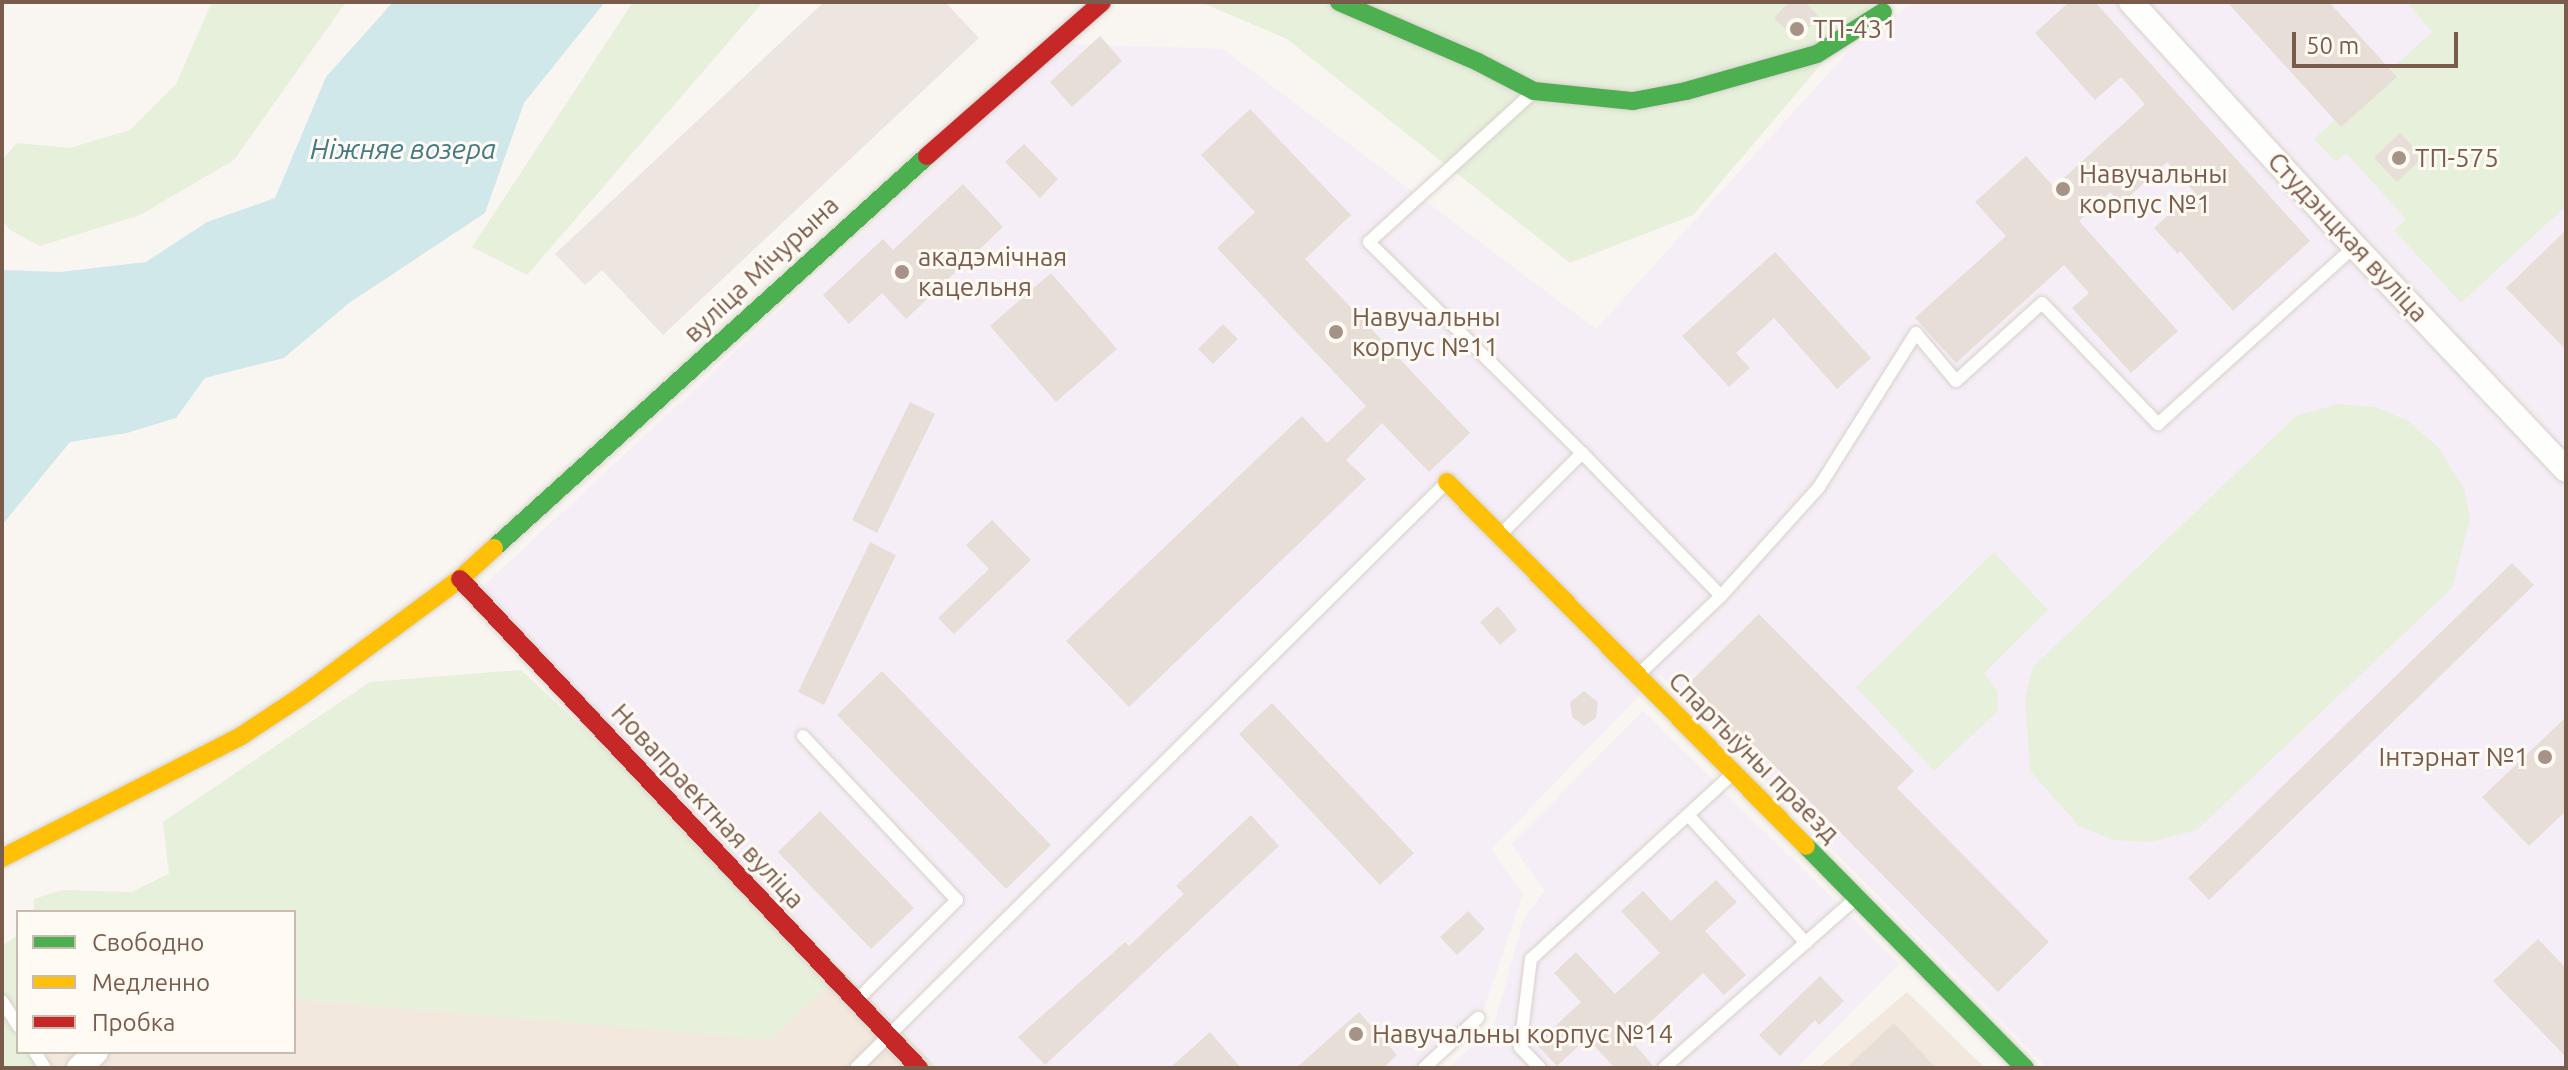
<!DOCTYPE html>
<meta charset="utf-8">
<style>
body{margin:0}
#map{position:relative;width:2568px;height:1070px;overflow:hidden;background:#f9f5f0;font-family:Ubuntu,sans-serif}
div>[style]{position:absolute}
.residential>*{inset:0;background:#f2e8de}
.industrial>*{inset:0;background:#ede5e0}
.education>*{inset:0;background:#f6eef6}
.green>*{inset:0;background:#e7f0db}
.water>*{inset:0;background:#d0e8ea}
.building>*{inset:0;background:#e6ded7}
.roads{filter:drop-shadow(0 0 2px #d7d1cb) drop-shadow(0 0 2px #d7d1cb)}
.lane>*{height:12px;margin:-6px;padding:0 6px;transform-origin:6px;border-radius:6px;background:#fefefd}
.street>*{height:24px;margin:-12px;padding:0 12px;transform-origin:12px;border-radius:12px;background:#fefefd}
.fast>*{height:18px;margin:-9px;padding:0 9px;transform-origin:9px;border-radius:9px;background:#4caf50}
.slow>*{height:18px;margin:-9px;padding:0 9px;transform-origin:9px;border-radius:9px;background:#ffc107}
.jam>*{height:18px;margin:-9px;padding:0 9px;transform-origin:9px;border-radius:9px;background:#c62828}
.dots>*{width:22px;height:22px;translate:-50% -50%;box-sizing:border-box;border:4px solid #fffaf3;border-radius:50%}
span{translate:-50% -50%;white-space:nowrap;text-align:center;line-height:1.15;-webkit-text-stroke:6px #fffaf3;paint-order:stroke}
.poi-label{font-size:26px;color:#7a5c4d}
.left{translate:0 -50%;text-align:left}
.right{translate:-100% -50%;text-align:right}
.street-label{font-size:26px;color:#7a5c4d}
.water-label{font-size:28px;color:#437c86;font-style:italic}
.frame{position:absolute;inset:0;border:4px solid #7a5c4d;pointer-events:none}
.legend{position:absolute;left:16px;top:910px;width:280px;height:144px;box-sizing:border-box;background:#fffaf3;border:2px solid #cabbb1;margin:0;padding:10px 14px;list-style:none;font-size:24px;color:#7a5c4d}
.legend li{display:flex;align-items:center;gap:16px;height:40px}
.legend b{width:40px;border:2px solid #cabbb1}
.scale{position:absolute;left:2292px;top:32px;width:166px;height:36px;box-sizing:border-box;border:4px solid #7a5c4d;border-top:0;padding-left:10px;font-size:24px;line-height:28px;white-space:nowrap;color:#7a5c4d;-webkit-text-stroke:6px #fffaf3;paint-order:stroke}
</style>
<div id="map">
<div class="residential">
<i style="clip-path:polygon(844px 972px,938px 1068px,35px 1068px,52px 1052px,294px 1052px,294px 999px,770px 1039px)"></i>
<i style="clip-path:polygon(1907px 992px,1985px 1068px,1818px 1068px)"></i>
</div>
<div class="industrial">
<i style="clip-path:polygon(824px 2px,945px 2px,979px 38px,663px 335px,602px 270px,585px 285px,555px 254px)"></i>
</div>
<div class="education">
<i style="clip-path:polygon(1912px 2px,2566px 2px,2566px 1068px,2047px 1068px,1660px 674px,1491px 849px,1523px 894px,1481px 1017px,1431px 1068px,938px 1068px,480px 589px,1065px 44px,1223px 49px,1596px 329px,1849px 51px)"></i>
<i style="clip-path:polygon(1643px 711px,1899px 964px,1797px 1068px,1448px 1068px,1493px 1028px,1524px 918px,1545px 891px,1511px 844px)"></i>
</div>
<div class="green">
<i style="clip-path:polygon(212px 2px,346px 2px,234px 160px,140px 215px,40px 246px,10px 230px,2px 220px,2px 160px,17px 143px,70px 148px,130px 130px,176px 84px)"></i>
<i style="clip-path:polygon(633px 2px,763px 2px,527px 275px,472px 247px)"></i>
<i style="clip-path:polygon(1200px 2px,1874px 2px,1693px 215px,1570px 263px,1287px 39px)"></i>
<i style="clip-path:polygon(2407px 2px,2566px 2px,2566px 206px,2461px 303px,2394px 230px,2406px 219px,2346px 153px,2336px 162px,2314px 139px,2432px 32px)"></i>
<i style="clip-path:polygon(2338px 404px,2375px 407px,2408px 421px,2439px 448px,2464px 489px,2470px 519px,2452px 588px,2197px 830px,2150px 842px,2113px 840px,2079px 826px,2030px 771px,2025px 698px,2033px 667px,2296px 416px)"></i>
<i style="clip-path:polygon(1994px 552px,2048px 610px,1984px 673px,1998px 692px,1997px 712px,1934px 771px,1856px 687px)"></i>
<i style="clip-path:polygon(521px 670px,844px 972px,770px 1040px,294px 999px,294px 912px,33px 912px,34px 899px,62px 890px,131px 892px,169px 874px,163px 822px,370px 682px)"></i>
<i style="clip-path:polygon(18px 935px,18px 1052px,52px 1052px,35px 1068px,2px 1068px,2px 946px)"></i>
</div>
<div class="water">
<i style="clip-path:polygon(393px 2px,605px 2px,524px 103px,485px 213px,349px 303px,284px 358px,205px 378px,176px 418px,127px 433px,70px 442px,2px 525px,2px 270px,60px 272px,146px 262px,207px 222px,275px 198px,326px 77px)"></i>
</div>
<div class="building">
<i style="clip-path:polygon(1789px 2px,1805px 2px,1820px 18px,1795px 39px,1774px 18px)"></i>
<i style="clip-path:polygon(2069px 2px,2095px 2px,2310px 241px,2233px 311px,2180px 251px,2178px 254px,2154px 228px,2194px 192px,2167px 162px,2121px 204px,2110px 192px,2079px 221px,2178px 331px,2131px 373px,2072px 308px,2089px 293px,2064px 265px,1956px 363px,1915px 318px,2006px 236px,1975px 202px,2026px 156px,2054px 187px,2145px 104px,2121px 77px,2095px 100px,2035px 33px)"></i>
<i style="clip-path:polygon(2227px 2px,2329px 2px,2397px 77px,2341px 127px)"></i>
<i style="clip-path:polygon(1100px 36px,1122px 61px,1072px 107px,1050px 82px)"></i>
<i style="clip-path:polygon(1250px 109px,1351px 215px,1305px 259px,1470px 433px,1429px 472px,1382px 423px,1346px 460px,1366px 479px,1129px 707px,1066px 641px,1302px 416px,1327px 443px,1366px 406px,1217px 248px,1255px 212px,1201px 155px)"></i>
<i style="clip-path:polygon(2400px 133px,2423px 157px,2397px 182px,2374px 158px)"></i>
<i style="clip-path:polygon(1024px 144px,1058px 179px,1040px 198px,1005px 162px)"></i>
<i style="clip-path:polygon(963px 184px,1003px 227px,906px 319px,882px 293px,849px 324px,823px 295px,883px 239px,893px 250px)"></i>
<i style="clip-path:polygon(2566px 230px,2566px 350px,2506px 288px)"></i>
<i style="clip-path:polygon(1775px 252px,1871px 358px,1837px 389px,1774px 318px,1736px 353px,1750px 368px,1729px 387px,1682px 336px)"></i>
<i style="clip-path:polygon(1051px 273px,1117px 349px,1056px 402px,990px 326px)"></i>
<i style="clip-path:polygon(1223px 324px,1238px 339px,1213px 364px,1198px 349px)"></i>
<i style="clip-path:polygon(910px 402px,935px 414px,877px 533px,852px 520px)"></i>
<i style="clip-path:polygon(992px 520px,1031px 560px,954px 634px,938px 618px,989px 569px,966px 545px)"></i>
<i style="clip-path:polygon(870px 542px,896px 555px,824px 705px,798px 692px)"></i>
<i style="clip-path:polygon(2512px 563px,2534px 585px,2209px 900px,2188px 878px)"></i>
<i style="clip-path:polygon(1498px 606px,1517px 630px,1500px 645px,1480px 622px)"></i>
<i style="clip-path:polygon(1759px 614px,1914px 771px,1897px 788px,2049px 942px,1998px 992px,1755px 746px,1745px 756px,1681px 691px)"></i>
<i style="clip-path:polygon(882px 671px,1051px 845px,1006px 889px,837px 715px)"></i>
<i style="clip-path:polygon(1584px 691px,1598px 702px,1596px 718px,1584px 726px,1572px 717px,1570px 702px)"></i>
<i style="clip-path:polygon(1272px 703px,1414px 853px,1380px 885px,1239px 734px)"></i>
<i style="clip-path:polygon(2566px 717px,2566px 811px,2529px 846px,2482px 797px)"></i>
<i style="clip-path:polygon(820px 811px,914px 908px,871px 949px,778px 852px)"></i>
<i style="clip-path:polygon(1251px 815px,1279px 846px,1045px 1065px,1018px 1037px,1125px 942px,1129px 946px,1184px 894px,1176px 886px)"></i>
<i style="clip-path:polygon(1716px 880px,1737px 902px,1705px 931px,1746px 975px,1724px 995px,1703px 973px,1631px 1040px,1655px 1068px,1615px 1068px,1587px 1038px,1557px 1066px,1536px 1044px,1581px 1002px,1554px 973px,1576px 952px,1615px 994px,1660px 953px,1621px 911px,1643px 891px,1671px 921px)"></i>
<i style="clip-path:polygon(1468px 911px,1485px 929px,1457px 955px,1440px 937px)"></i>
<i style="clip-path:polygon(2538px 939px,2566px 968px,2566px 1057px,2493px 981px)"></i>
<i style="clip-path:polygon(1820px 976px,1844px 1001px,1819px 1025px,1815px 1020px,1780px 1056px,1759px 1035px)"></i>
<i style="clip-path:polygon(1359px 1012px,1397px 1055px,1383px 1068px,1296px 1068px)"></i>
<i style="clip-path:polygon(1894px 1023px,1936px 1068px,1846px 1068px)"></i>
<i style="clip-path:polygon(1210px 1032px,1241px 1068px,1170px 1068px)"></i>
</div>
<div class="roads">
<div class="lane">
<i style="left:1582px;top:453px;width:199px;rotate:45.8deg"></i>
<i style="left:1721px;top:596px;width:113px;rotate:136.4deg"></i>
<i style="left:1501px;top:534px;width:115px;rotate:-45deg"></i>
<i style="left:1582px;top:453px;width:300px;rotate:-135.3deg"></i>
<i style="left:1369px;top:242px;width:221px;rotate:-42.4deg"></i>
<i style="left:1721px;top:596px;width:147px;rotate:-48deg"></i>
<i style="left:1819px;top:487px;width:182px;rotate:-57.8deg"></i>
<i style="left:1916px;top:333px;width:62px;rotate:50.2deg"></i>
<i style="left:1956px;top:381px;width:116px;rotate:-42.2deg"></i>
<i style="left:2042px;top:303px;width:168px;rotate:46.2deg"></i>
<i style="left:2158px;top:424px;width:266px;rotate:-42.1deg"></i>
<i style="left:803px;top:736px;width:225px;rotate:46.8deg"></i>
<i style="left:957px;top:900px;width:140px;rotate:135deg"></i>
<i style="left:1688px;top:815px;width:174px;rotate:47.3deg"></i>
<i style="left:2px;top:1001px;width:30px;rotate:57deg"></i>
<i style="left:35px;top:1052px;width:19px;rotate:58deg"></i>
<i style="left:856px;top:1068px;width:829px;rotate:-44.76deg"></i>
<i style="left:1424px;top:1068px;width:74px;rotate:-42.8deg"></i>
<i style="left:1540px;top:1068px;width:29px;rotate:-134deg"></i>
<i style="left:1520px;top:1047px;width:89px;rotate:-82.9deg"></i>
<i style="left:1531px;top:959px;width:272px;rotate:-42.6deg"></i>
<i style="left:1664px;top:1068px;width:255px;rotate:-41.5deg"></i>
</div>
<div class="street">
<i style="left:2131px;top:2px;width:316px;rotate:47.6deg"></i>
<i style="left:2344px;top:235px;width:323px;rotate:46.6deg"></i>
<i style="left:79px;top:1068px;width:23px;rotate:-43deg"></i>
</div>
<div class="fast">
<i style="left:1339px;top:2px;width:151px;rotate:23.3deg"></i>
<i style="left:1478px;top:62px;width:63px;rotate:27.4deg"></i>
<i style="left:1534px;top:91px;width:100px;rotate:5.8deg"></i>
<i style="left:1633px;top:101px;width:54px;rotate:-10.7deg"></i>
<i style="left:1686px;top:91px;width:136px;rotate:-15.8deg"></i>
<i style="left:1817px;top:54px;width:78px;rotate:-32.5deg"></i>
<i style="left:494px;top:548px;width:584px;rotate:-42.15deg"></i>
<i style="left:1806px;top:846px;width:312px;rotate:45.4deg"></i>
</div>
<div class="slow">
<i style="left:1447px;top:482px;width:511px;rotate:45.4deg"></i>
<i style="left:2px;top:858px;width:268px;rotate:-27deg"></i>
<i style="left:241px;top:736px;width:74px;rotate:-33.5deg"></i>
<i style="left:303px;top:695px;width:195px;rotate:-36.5deg"></i>
<i style="left:460px;top:579px;width:46px;rotate:-42.4deg"></i>
</div>
<div class="jam">
<i style="left:927px;top:156px;width:233px;rotate:-41.3deg"></i>
<i style="left:460px;top:579px;width:671px;rotate:46.81deg"></i>
</div>
</div>
<div class="dots">
<i style="left:1797px;top:29px;background:#a69286"></i>
<i style="left:2399px;top:158px;background:#a69286"></i>
<i style="left:2063px;top:189px;background:#a69286"></i>
<i style="left:902px;top:272px;background:#a69286"></i>
<i style="left:1336px;top:332px;background:#a69286"></i>
<i style="left:2545px;top:757px;background:#a69286"></i>
<i style="left:1356px;top:1034px;background:#a69286"></i>
</div>
<div class="poi-label">
<span class="left" style="left:1813px;top:29px">ТП-431</span>
<span class="left" style="left:2415px;top:158px">ТП-575</span>
<span class="left" style="left:2079px;top:189px">Навучальны<br>корпус №1</span>
<span class="left" style="left:918px;top:272px">акадэмічная<br>кацельня</span>
<span class="left" style="left:1352px;top:332px">Навучальны<br>корпус №11</span>
<span class="right" style="left:2529px;top:757px">Інтэрнат №1</span>
<span class="left" style="left:1372px;top:1034px">Навучальны корпус №14</span>
</div>
<div class="street-label">
<span style="left:2348px;top:237px;rotate:47deg">Студэнцкая вуліца</span>
<span style="left:761px;top:269px;rotate:-43deg">вуліца Мічурына</span>
<span style="left:1754px;top:757px;rotate:45deg">Спартыўны праезд</span>
<span style="left:708px;top:806px;rotate:47deg">Новапраектная вуліца</span>
</div>
<div class="water-label">
<span style="left:403px;top:149px">Ніжняе возера</span>
</div>
<div class="frame"></div>
<ul class="legend">
<li><b style="height:10px;background:#4caf50"></b>Свободно</li>
<li><b style="height:10px;background:#ffc107"></b>Медленно</li>
<li><b style="height:10px;background:#c62828"></b>Пробка</li>
</ul>
<div class="scale">50 m</div>
</div>
